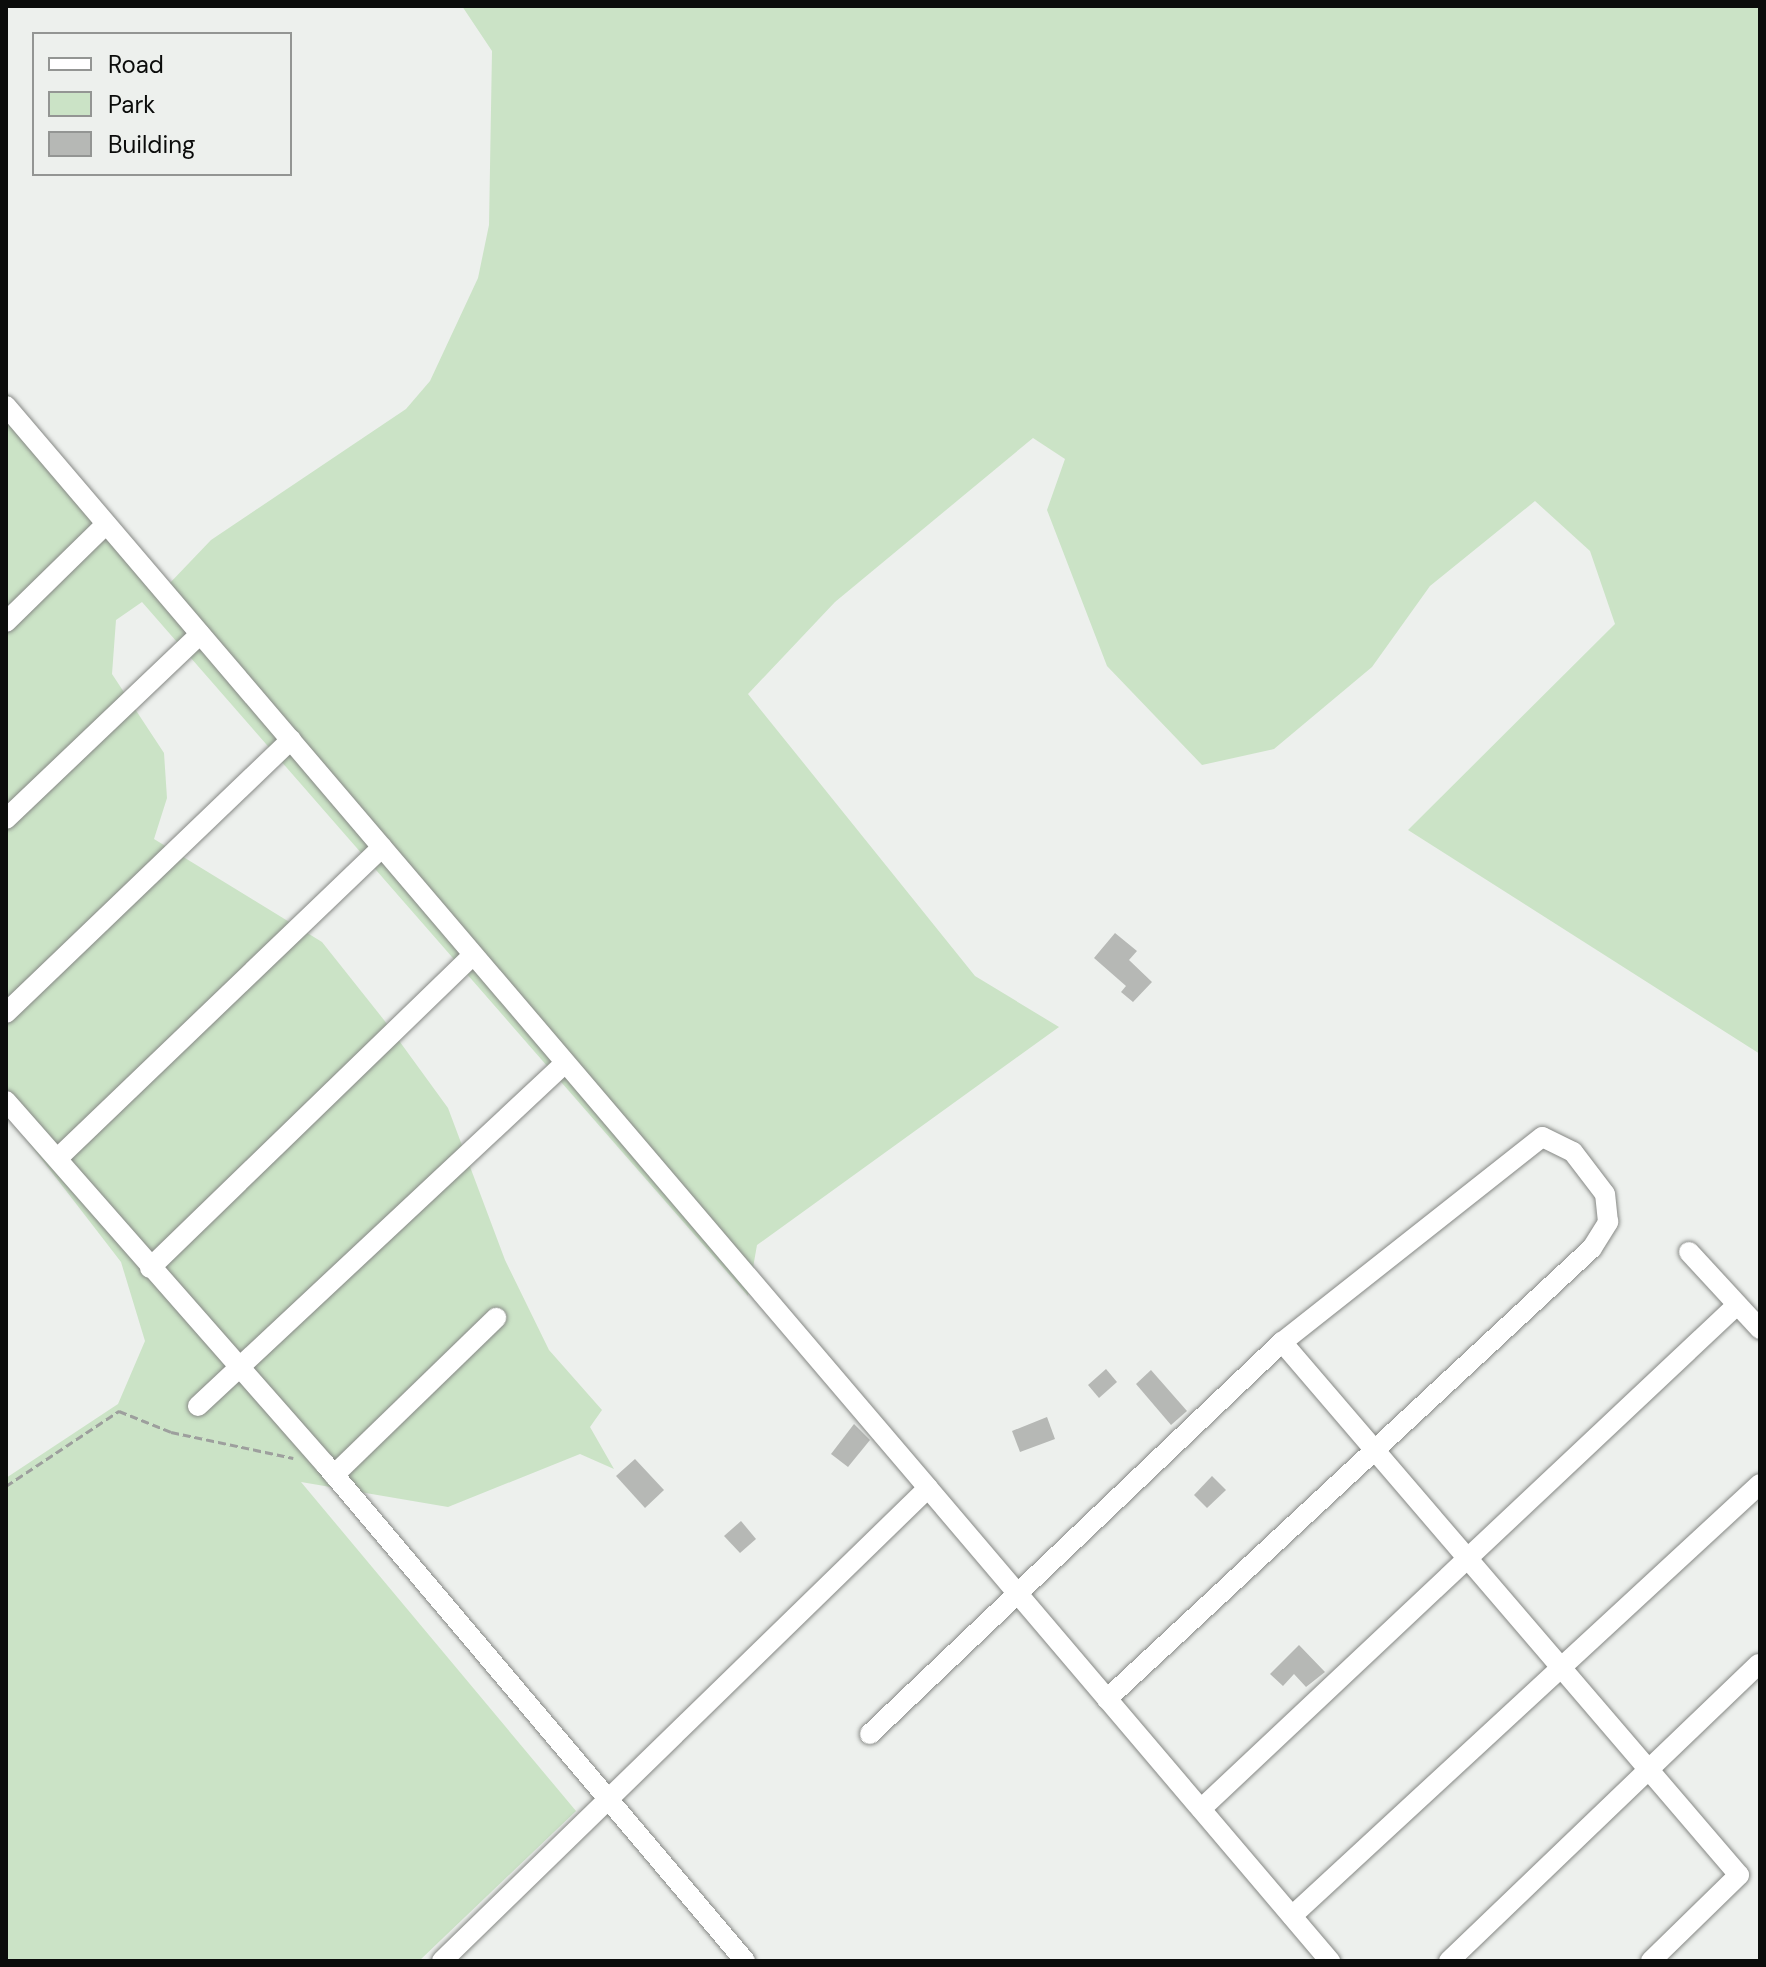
<!DOCTYPE html>
<style>
body{margin:0}
#map{position:relative;width:1766px;height:1967px;overflow:hidden;background:#edf0ed;font-family:"DM Sans",sans-serif}
div>[style]{position:absolute}
.green>*{inset:0;background:#cbe3c6}
.building>*{inset:0;background:#b6b8b5}
.path>*{height:3px;margin-top:-1.5px;transform-origin:0;background:repeating-linear-gradient(90deg,#9d9f9d 0 8px,transparent 0 12px)}
.roads{filter:drop-shadow(0 0 2px #868885) drop-shadow(0 0 2px #868885)}
.street>*{height:20px;margin:-10px;padding:0 10px;transform-origin:10px;border-radius:10px;background:#fff}
span{translate:-50% -50%;white-space:nowrap;text-align:center;line-height:1.15;-webkit-text-stroke:6px #edf0ed;paint-order:stroke}
.frame{position:absolute;inset:0;border:8px solid #0b0c0b;pointer-events:none}
.legend{position:absolute;left:32px;top:32px;width:260px;height:144px;box-sizing:border-box;background:#edf0ed;border:2px solid #939593;margin:0;padding:10px 14px;list-style:none;font-size:24px;color:#0b0c0b}
.legend li{display:flex;align-items:center;gap:16px;height:40px}
.legend b{width:40px;border:2px solid #939593}
</style>
<div id="map">
<div class="green">
<i style="clip-path:polygon(462px 6px,1760px 6px,1760px 1054px,1408px 830px,1615px 624px,1590px 551px,1535px 501px,1430px 586px,1372px 667px,1274px 749px,1202px 765px,1107px 666px,1047px 510px,1065px 459px,1033px 438px,835px 602px,748px 694px,975px 976px,1059px 1027px,757px 1245px,748px 1296px,142px 602px,116px 620px,112px 674px,164px 753px,167px 798px,154px 839px,322px 942px,384px 1020px,448px 1108px,505px 1260px,549px 1350px,602px 1410px,590px 1427px,614px 1469px,580px 1454px,448px 1507px,301px 1482px,576px 1811px,419px 1961px,6px 1961px,6px 1478px,118px 1404px,145px 1341px,121px 1262px,6px 1113px,6px 392px,168px 585px,211px 540px,406px 409px,430px 381px,478px 278px,489px 225px,492px 51px)"></i>
</div>
<div class="building">
<i style="clip-path:polygon(1115px 933px,1137px 951px,1129px 960px,1152px 982px,1133px 1002px,1121px 992px,1126px 986px,1094px 958px)"></i>
<i style="clip-path:polygon(1106px 1369px,1117px 1382px,1099px 1398px,1088px 1385px)"></i>
<i style="clip-path:polygon(1151px 1370px,1187px 1411px,1171px 1425px,1136px 1384px)"></i>
<i style="clip-path:polygon(1047px 1417px,1055px 1439px,1020px 1452px,1012px 1431px)"></i>
<i style="clip-path:polygon(854px 1424px,870px 1440px,848px 1467px,831px 1454px)"></i>
<i style="clip-path:polygon(635px 1459px,664px 1490px,645px 1508px,616px 1476px)"></i>
<i style="clip-path:polygon(1212px 1476px,1226px 1490px,1207px 1508px,1194px 1495px)"></i>
<i style="clip-path:polygon(741px 1521px,756px 1539px,740px 1553px,724px 1536px)"></i>
<i style="clip-path:polygon(1299px 1645px,1325px 1672px,1306px 1687px,1294px 1674px,1283px 1686px,1270px 1674px)"></i>
</div>
<div class="path">
<i style="left:6px;top:1486px;width:136px;rotate:-33.6deg"></i>
<i style="left:119px;top:1411px;width:56px;rotate:22deg"></i>
<i style="left:171px;top:1432px;width:125px;rotate:12deg"></i>
</div>
<div class="roads">
<div class="street">
<i style="left:6px;top:406px;width:1422px;rotate:49.56deg"></i>
<i style="left:6px;top:622px;width:140px;rotate:-44.4deg"></i>
<i style="left:6px;top:819px;width:268px;rotate:-43.6deg"></i>
<i style="left:6px;top:1013px;width:395px;rotate:-43.8deg"></i>
<i style="left:6px;top:1101px;width:483px;rotate:48.7deg"></i>
<i style="left:325px;top:1464px;width:651px;rotate:49.8deg"></i>
<i style="left:58px;top:1158px;width:449px;rotate:-43.8deg"></i>
<i style="left:1689px;top:1252px;width:105px;rotate:47.3deg"></i>
<i style="left:150px;top:1268px;width:450px;rotate:-44.1deg"></i>
<i style="left:198px;top:1406px;width:502px;rotate:-43.06deg"></i>
<i style="left:334px;top:1475px;width:226px;rotate:-44.1deg"></i>
<i style="left:1107px;top:1699px;width:662px;rotate:-42.92deg"></i>
<i style="left:1592px;top:1248px;width:31px;rotate:-58deg"></i>
<i style="left:1608px;top:1222px;width:28px;rotate:-96deg"></i>
<i style="left:1605px;top:1194px;width:53px;rotate:-127.3deg"></i>
<i style="left:1573px;top:1152px;width:34px;rotate:-154deg"></i>
<i style="left:1542px;top:1137px;width:331px;rotate:141.7deg"></i>
<i style="left:870px;top:1734px;width:569px;rotate:-43.58deg"></i>
<i style="left:1282px;top:1342px;width:702px;rotate:49.39deg"></i>
<i style="left:1739px;top:1875px;width:123px;rotate:135.7deg"></i>
<i style="left:1201px;top:1809px;width:736px;rotate:-43.24deg"></i>
<i style="left:1292px;top:1916px;width:637px;rotate:-42.71deg"></i>
<i style="left:442px;top:1961px;width:678px;rotate:-44.22deg"></i>
<i style="left:928px;top:1488px;width:621px;rotate:49.64deg"></i>
<i style="left:1449px;top:1961px;width:429px;rotate:-43.8deg"></i>
</div>
</div>
<div class="frame"></div>
<ul class="legend">
<li><b style="height:10px;background:#fff"></b>Road</li>
<li><b style="height:22px;background:#cbe3c6"></b>Park</li>
<li><b style="height:22px;background:#b6b8b5"></b>Building</li>
</ul>
</div>
